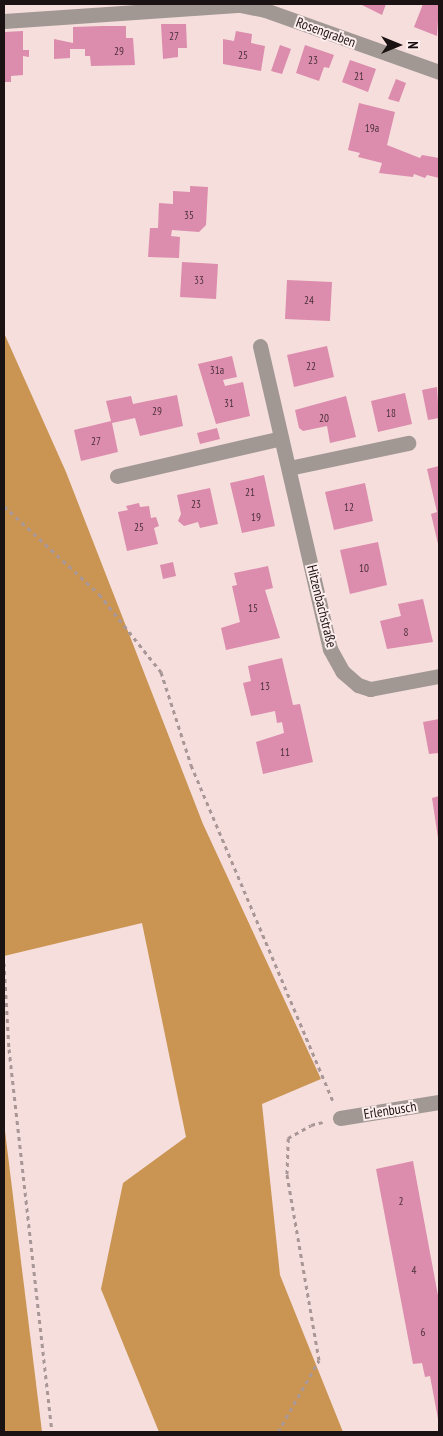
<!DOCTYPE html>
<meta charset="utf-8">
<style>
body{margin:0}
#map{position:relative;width:443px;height:1436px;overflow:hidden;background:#f6dedd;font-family:"PT Sans Narrow",sans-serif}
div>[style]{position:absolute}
.forest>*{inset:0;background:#ca9553}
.building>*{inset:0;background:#dc8cac}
.path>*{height:3px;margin-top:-1.5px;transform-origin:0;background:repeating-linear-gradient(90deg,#a99696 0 4px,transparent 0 8px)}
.minor>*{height:15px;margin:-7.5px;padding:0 7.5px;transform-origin:7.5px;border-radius:7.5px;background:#a19894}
span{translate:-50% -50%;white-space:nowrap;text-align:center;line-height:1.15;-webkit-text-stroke:4px #fdeeed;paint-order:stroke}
.number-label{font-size:11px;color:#4b3139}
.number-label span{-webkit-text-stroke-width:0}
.street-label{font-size:14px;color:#1b1313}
.frame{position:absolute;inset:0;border:5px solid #1b1313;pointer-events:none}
.north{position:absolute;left:373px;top:20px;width:50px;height:50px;-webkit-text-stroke:4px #fdeeed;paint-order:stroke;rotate:90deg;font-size:14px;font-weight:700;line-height:20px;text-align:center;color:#1b1313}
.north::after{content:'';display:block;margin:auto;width:18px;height:22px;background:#1b1313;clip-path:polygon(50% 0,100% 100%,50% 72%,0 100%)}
</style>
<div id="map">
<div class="forest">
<i style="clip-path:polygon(4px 333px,66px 472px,203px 824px,321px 1079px,262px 1104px,280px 1275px,343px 1432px,159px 1432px,101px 1289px,123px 1183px,186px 1137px,142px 923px,4px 956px)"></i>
<i style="clip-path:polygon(4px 1123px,42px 1432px,4px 1432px)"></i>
</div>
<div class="building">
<i style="clip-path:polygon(360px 4px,386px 4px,382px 15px)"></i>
<i style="clip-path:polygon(423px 4px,439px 4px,437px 36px,414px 27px)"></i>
<i style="clip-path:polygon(161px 24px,186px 24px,187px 48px,178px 48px,178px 57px,163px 59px)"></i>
<i style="clip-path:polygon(102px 26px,126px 26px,126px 38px,133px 38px,135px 65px,91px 66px,90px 56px,85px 56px,85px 49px,70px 49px,70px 58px,54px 59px,54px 39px,73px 43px,73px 27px)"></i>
<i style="clip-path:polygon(23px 31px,23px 50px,29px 50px,29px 57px,23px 56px,23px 75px,11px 76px,11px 82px,4px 82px,4px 32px)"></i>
<i style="clip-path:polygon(236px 31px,252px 34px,251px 43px,265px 46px,261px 71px,223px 64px,223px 39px,234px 41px)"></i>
<i style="clip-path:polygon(280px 45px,291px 49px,282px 74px,271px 71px)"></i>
<i style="clip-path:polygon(305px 45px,334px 55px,329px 68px,324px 67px,319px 81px,296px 73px)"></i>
<i style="clip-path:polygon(350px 60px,376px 69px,368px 92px,342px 82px)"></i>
<i style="clip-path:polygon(396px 79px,406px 83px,399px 102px,388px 99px)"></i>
<i style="clip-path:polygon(359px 103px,395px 112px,387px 145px,420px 158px,422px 155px,439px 158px,439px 178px,427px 175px,425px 178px,414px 174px,413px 177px,379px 173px,382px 163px,358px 157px,360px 153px,348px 150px)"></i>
<i style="clip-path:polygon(190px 186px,208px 187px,206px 225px,199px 232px,172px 230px,171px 236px,180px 237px,179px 258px,148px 257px,150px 228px,158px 228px,159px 203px,173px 204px,173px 191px,190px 192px)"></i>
<i style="clip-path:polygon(182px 262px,218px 264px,216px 299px,180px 297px)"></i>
<i style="clip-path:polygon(287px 280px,332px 282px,330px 321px,285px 319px)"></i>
<i style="clip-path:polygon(327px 346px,334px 377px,294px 387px,287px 355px)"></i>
<i style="clip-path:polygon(232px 356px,237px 377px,223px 380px,225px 386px,243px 382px,250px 416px,216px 424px,198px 364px)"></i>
<i style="clip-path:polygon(437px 387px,439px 418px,428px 420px,422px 390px)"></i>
<i style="clip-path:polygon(405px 393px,412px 424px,378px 432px,371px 401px)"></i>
<i style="clip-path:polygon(177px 395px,183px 426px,140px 436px,135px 418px,112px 423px,118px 452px,81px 461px,74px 430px,111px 421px,106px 401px,131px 396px,133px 404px)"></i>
<i style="clip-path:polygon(346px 396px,356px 437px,330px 443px,327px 426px,303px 431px,299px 428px,295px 410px)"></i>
<i style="clip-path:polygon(217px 428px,220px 439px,200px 444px,197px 433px)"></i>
<i style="clip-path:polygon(439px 466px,439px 543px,438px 544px,431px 514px,437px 512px,427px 469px)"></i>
<i style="clip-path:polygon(264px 475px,275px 526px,242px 533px,230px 483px)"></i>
<i style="clip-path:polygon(365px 483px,373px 521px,334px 530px,325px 492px)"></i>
<i style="clip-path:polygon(210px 488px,218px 524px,200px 528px,198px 522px,184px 526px,178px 521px,181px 514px,177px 495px)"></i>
<i style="clip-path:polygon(139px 503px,140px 507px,149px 506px,151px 518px,156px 517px,159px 526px,154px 528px,158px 544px,127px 551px,118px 512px,128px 510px,126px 506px)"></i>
<i style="clip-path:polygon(378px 542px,387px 585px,350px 594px,340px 550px)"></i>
<i style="clip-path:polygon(173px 562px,176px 576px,163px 579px,160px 565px)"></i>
<i style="clip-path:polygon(268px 566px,273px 588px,265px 590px,280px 638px,226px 650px,221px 628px,240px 622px,232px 586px,237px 585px,234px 573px)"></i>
<i style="clip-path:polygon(423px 599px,433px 642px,387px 649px,380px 621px,401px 616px,398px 604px)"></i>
<i style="clip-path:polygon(282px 658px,293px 705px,300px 704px,313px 762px,263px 774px,256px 742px,284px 733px,282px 722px,277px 723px,275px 711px,251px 716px,243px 683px,251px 681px,248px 666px)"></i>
<i style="clip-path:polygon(439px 719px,439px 753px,429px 754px,423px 722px)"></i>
<i style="clip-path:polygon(439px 796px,439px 838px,438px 838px,432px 798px)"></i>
<i style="clip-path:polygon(413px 1161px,439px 1301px,438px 1419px,430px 1376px,425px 1377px,422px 1363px,413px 1364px,376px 1169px)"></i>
</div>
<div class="path">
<i style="left:4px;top:506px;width:129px;rotate:42.8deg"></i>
<i style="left:99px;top:594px;width:100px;rotate:51.5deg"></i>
<i style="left:161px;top:672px;width:98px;rotate:72.1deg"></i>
<i style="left:191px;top:765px;width:365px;rotate:67.1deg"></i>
<i style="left:4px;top:963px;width:86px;rotate:86.7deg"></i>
<i style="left:9px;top:1049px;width:385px;rotate:83.6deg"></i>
<i style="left:278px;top:1432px;width:83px;rotate:-60.3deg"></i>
<i style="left:319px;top:1360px;width:189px;rotate:-99.8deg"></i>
<i style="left:287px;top:1174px;width:36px;rotate:-88deg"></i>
<i style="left:288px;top:1138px;width:26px;rotate:-29deg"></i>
<i style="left:311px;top:1125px;width:12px;rotate:-14deg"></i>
</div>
<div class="minor">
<i style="left:235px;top:4px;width:31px;rotate:11deg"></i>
<i style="left:265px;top:10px;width:185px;rotate:19.6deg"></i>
<i style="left:4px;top:21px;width:237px;rotate:-3.9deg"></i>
<i style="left:260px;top:346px;width:311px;rotate:77deg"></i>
<i style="left:330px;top:649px;width:26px;rotate:61deg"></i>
<i style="left:343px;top:672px;width:20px;rotate:41deg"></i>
<i style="left:358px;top:685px;width:13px;rotate:18deg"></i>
<i style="left:370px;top:689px;width:70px;rotate:-10.7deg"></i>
<i style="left:289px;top:468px;width:122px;rotate:-11.9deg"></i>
<i style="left:117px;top:476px;width:168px;rotate:-13deg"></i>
<i style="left:340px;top:1118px;width:100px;rotate:-9.2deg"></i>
</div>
<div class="number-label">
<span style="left:174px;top:36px">27</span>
<span style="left:119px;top:51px">29</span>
<span style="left:243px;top:55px">25</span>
<span style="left:313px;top:60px">23</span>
<span style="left:359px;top:76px">21</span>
<span style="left:372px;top:128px">19a</span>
<span style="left:189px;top:215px">35</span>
<span style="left:199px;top:280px">33</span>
<span style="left:309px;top:300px">24</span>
<span style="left:311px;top:366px">22</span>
<span style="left:217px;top:370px">31a</span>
<span style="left:229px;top:403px">31</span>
<span style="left:157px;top:411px">29</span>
<span style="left:391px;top:413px">18</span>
<span style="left:324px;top:418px">20</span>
<span style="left:96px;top:441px">27</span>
<span style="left:250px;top:492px">21</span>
<span style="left:196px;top:504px">23</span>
<span style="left:349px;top:507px">12</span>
<span style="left:256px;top:517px">19</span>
<span style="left:139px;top:527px">25</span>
<span style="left:364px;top:568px">10</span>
<span style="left:253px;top:608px">15</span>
<span style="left:406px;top:632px">8</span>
<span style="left:265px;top:686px">13</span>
<span style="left:285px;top:752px">11</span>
<span style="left:401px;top:1201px">2</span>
<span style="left:414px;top:1270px">4</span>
<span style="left:423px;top:1332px">6</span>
</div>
<div class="street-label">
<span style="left:326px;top:32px;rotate:20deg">Rosengraben</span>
<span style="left:322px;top:606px;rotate:76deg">Hitzenbachstraße</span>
<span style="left:390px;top:1110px;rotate:-9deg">Erlenbusch</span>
</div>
<div class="frame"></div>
<div class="north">N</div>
</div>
